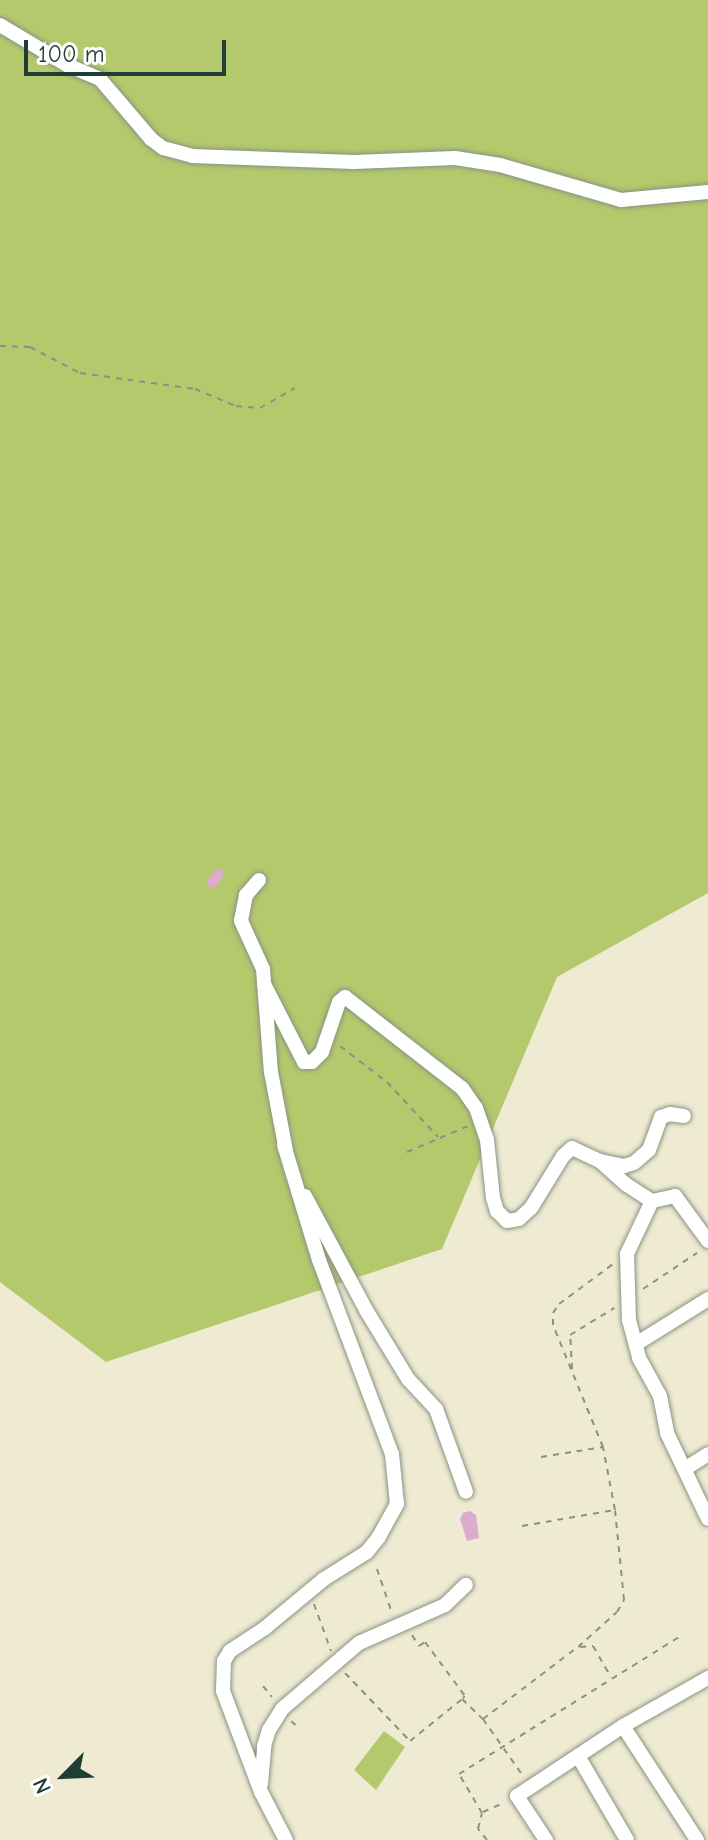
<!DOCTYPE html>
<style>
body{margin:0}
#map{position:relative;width:708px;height:1840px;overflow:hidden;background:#efead2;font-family:"Comic Neue",sans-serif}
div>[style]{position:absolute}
.green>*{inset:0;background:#b4c86c}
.building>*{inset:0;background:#dcabce}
.path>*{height:2px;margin-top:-1px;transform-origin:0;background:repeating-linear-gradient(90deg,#879483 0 6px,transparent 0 12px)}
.roads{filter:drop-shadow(0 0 2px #879483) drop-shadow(0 0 2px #879483)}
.street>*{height:14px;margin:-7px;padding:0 7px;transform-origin:7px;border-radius:7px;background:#fff}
span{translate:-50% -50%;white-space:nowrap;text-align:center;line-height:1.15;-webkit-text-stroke:7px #fff;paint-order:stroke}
.north{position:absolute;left:24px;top:1736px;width:80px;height:80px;-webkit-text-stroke:6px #fff;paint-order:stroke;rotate:246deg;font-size:22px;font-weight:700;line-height:32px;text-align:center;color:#1f3d34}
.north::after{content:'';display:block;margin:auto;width:28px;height:36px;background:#1f3d34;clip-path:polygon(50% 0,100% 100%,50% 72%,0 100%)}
.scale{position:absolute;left:24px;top:40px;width:202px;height:36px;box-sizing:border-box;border:4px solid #1f3d34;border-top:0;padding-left:10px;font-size:24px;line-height:28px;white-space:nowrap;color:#1f3d34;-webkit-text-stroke:6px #fff;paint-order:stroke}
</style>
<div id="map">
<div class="green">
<i style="clip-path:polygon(0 0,708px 0,708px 893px,557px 977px,442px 1249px,106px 1362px,0 1282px)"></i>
<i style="clip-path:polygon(384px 1731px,405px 1747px,376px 1790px,354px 1770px)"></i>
</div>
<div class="building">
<i style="clip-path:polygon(215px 869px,222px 869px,224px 876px,213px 889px,206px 883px)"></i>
<i style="clip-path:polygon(470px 1511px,476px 1515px,479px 1538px,467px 1541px,460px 1519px,463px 1513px)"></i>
</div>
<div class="path">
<i style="left:0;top:346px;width:30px;rotate:2deg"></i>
<i style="left:30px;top:347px;width:56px;rotate:27.5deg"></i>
<i style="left:80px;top:373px;width:116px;rotate:7.9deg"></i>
<i style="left:195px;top:389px;width:44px;rotate:22.5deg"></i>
<i style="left:236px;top:406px;width:24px;rotate:5deg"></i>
<i style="left:260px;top:408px;width:40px;rotate:-29.7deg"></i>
<i style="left:340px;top:1046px;width:59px;rotate:37.5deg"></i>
<i style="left:387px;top:1082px;width:75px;rotate:47.2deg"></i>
<i style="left:407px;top:1152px;width:66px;rotate:-23.1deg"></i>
<i style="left:643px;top:1289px;width:65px;rotate:-33.7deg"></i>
<i style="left:572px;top:1369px;width:34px;rotate:-93deg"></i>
<i style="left:570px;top:1335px;width:52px;rotate:-31.5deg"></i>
<i style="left:541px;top:1457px;width:63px;rotate:-9.2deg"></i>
<i style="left:522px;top:1526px;width:94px;rotate:-9.8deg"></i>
<i style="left:377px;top:1569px;width:46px;rotate:71.2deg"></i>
<i style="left:314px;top:1604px;width:50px;rotate:70.1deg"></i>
<i style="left:412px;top:1635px;width:13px;rotate:58deg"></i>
<i style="left:419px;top:1646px;width:7px;rotate:-34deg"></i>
<i style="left:425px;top:1642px;width:67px;rotate:53.5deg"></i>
<i style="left:465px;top:1696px;width:3px;rotate:135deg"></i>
<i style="left:580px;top:1647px;width:13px;rotate:-4deg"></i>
<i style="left:593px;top:1646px;width:36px;rotate:60deg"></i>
<i style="left:345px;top:1673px;width:94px;rotate:46.3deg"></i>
<i style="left:410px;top:1741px;width:67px;rotate:-38.9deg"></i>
<i style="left:462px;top:1699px;width:29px;rotate:44deg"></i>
<i style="left:483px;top:1719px;width:70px;rotate:54.9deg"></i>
<i style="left:263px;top:1686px;width:14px;rotate:51deg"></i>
<i style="left:483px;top:1719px;width:119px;rotate:-37.2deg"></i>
<i style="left:578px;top:1647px;width:52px;rotate:-41.9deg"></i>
<i style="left:617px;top:1612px;width:14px;rotate:-60deg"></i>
<i style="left:624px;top:1600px;width:90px;rotate:-95.7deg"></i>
<i style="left:615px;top:1510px;width:64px;rotate:-100.8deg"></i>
<i style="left:603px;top:1447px;width:132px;rotate:-112.3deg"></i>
<i style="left:553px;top:1325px;width:12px;rotate:-90deg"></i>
<i style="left:553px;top:1313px;width:11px;rotate:-56deg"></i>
<i style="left:559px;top:1304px;width:67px;rotate:-36.5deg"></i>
<i style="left:291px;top:1721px;width:11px;rotate:41deg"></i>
<i style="left:483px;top:1812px;width:22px;rotate:-24deg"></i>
<i style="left:487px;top:1840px;width:14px;rotate:-129deg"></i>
<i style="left:478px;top:1829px;width:16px;rotate:-76deg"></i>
<i style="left:482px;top:1813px;width:45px;rotate:-120.5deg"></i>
<i style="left:459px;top:1774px;width:263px;rotate:-31.9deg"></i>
</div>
<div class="roads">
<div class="street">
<i style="left:0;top:25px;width:78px;rotate:30.8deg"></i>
<i style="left:67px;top:65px;width:36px;rotate:23deg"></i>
<i style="left:100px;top:79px;width:79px;rotate:49.6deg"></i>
<i style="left:151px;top:139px;width:15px;rotate:37deg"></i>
<i style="left:163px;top:148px;width:30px;rotate:15deg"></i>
<i style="left:192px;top:156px;width:162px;rotate:2.1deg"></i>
<i style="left:354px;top:162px;width:101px;rotate:-2.3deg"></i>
<i style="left:455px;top:158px;width:46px;rotate:8.8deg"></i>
<i style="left:500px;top:165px;width:126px;rotate:16.1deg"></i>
<i style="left:621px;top:200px;width:87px;rotate:-5.3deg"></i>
<i style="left:259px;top:880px;width:20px;rotate:131deg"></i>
<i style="left:246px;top:895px;width:26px;rotate:101deg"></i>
<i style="left:241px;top:921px;width:53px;rotate:65.4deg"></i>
<i style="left:263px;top:969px;width:103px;rotate:85.6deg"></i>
<i style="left:271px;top:1072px;width:80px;rotate:79.2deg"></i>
<i style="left:264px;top:984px;width:88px;rotate:62.9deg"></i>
<i style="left:304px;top:1062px;width:8px"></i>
<i style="left:312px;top:1062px;width:14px;rotate:-45deg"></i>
<i style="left:322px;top:1052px;width:53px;rotate:-71.2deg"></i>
<i style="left:339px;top:1002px;width:8px;rotate:-40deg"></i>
<i style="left:345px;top:997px;width:148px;rotate:37.9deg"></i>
<i style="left:462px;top:1088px;width:24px;rotate:55deg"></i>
<i style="left:476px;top:1108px;width:34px;rotate:71deg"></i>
<i style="left:487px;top:1140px;width:58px;rotate:84.1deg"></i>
<i style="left:493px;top:1198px;width:14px;rotate:73deg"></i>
<i style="left:497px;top:1211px;width:14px;rotate:45deg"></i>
<i style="left:507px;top:1221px;width:12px;rotate:-9deg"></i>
<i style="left:519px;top:1219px;width:16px;rotate:-43deg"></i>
<i style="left:531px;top:1208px;width:61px;rotate:-58.4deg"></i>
<i style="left:563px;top:1156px;width:12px;rotate:-42deg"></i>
<i style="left:572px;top:1148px;width:31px;rotate:25deg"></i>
<i style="left:600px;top:1161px;width:36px;rotate:42deg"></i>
<i style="left:627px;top:1185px;width:30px;rotate:33deg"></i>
<i style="left:652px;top:1201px;width:24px;rotate:-12deg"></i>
<i style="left:675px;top:1196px;width:56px;rotate:53.7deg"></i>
<i style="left:284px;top:1145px;width:120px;rotate:73.1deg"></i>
<i style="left:319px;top:1260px;width:207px;rotate:69.4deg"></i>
<i style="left:392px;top:1454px;width:50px;rotate:84.3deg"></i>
<i style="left:397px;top:1504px;width:38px;rotate:119deg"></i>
<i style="left:379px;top:1537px;width:19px;rotate:129deg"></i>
<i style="left:367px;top:1552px;width:51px;rotate:147.9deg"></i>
<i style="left:324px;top:1579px;width:77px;rotate:140.3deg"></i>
<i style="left:265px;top:1628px;width:42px;rotate:146.7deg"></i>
<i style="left:230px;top:1651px;width:12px;rotate:121deg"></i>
<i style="left:224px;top:1661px;width:30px;rotate:92deg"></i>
<i style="left:223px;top:1691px;width:108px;rotate:69.4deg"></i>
<i style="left:261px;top:1792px;width:54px;rotate:62.5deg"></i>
<i style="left:600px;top:1161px;width:25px;rotate:12deg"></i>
<i style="left:624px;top:1166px;width:10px;rotate:-17deg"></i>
<i style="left:634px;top:1163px;width:20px;rotate:-41deg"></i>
<i style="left:649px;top:1150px;width:35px;rotate:-70deg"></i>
<i style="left:661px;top:1117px;width:9px;rotate:-18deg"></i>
<i style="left:670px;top:1114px;width:14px;rotate:8deg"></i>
<i style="left:305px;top:1196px;width:129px;rotate:61.8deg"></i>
<i style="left:366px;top:1310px;width:81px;rotate:58.7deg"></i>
<i style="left:408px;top:1379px;width:41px;rotate:47deg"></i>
<i style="left:436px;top:1409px;width:88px;rotate:70.1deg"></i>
<i style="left:652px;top:1201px;width:59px;rotate:115.3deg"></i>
<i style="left:627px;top:1254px;width:66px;rotate:88.3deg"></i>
<i style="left:629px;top:1320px;width:39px;rotate:75deg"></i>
<i style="left:639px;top:1358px;width:43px;rotate:61.1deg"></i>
<i style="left:660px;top:1396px;width:38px;rotate:79deg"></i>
<i style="left:667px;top:1433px;width:95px;rotate:64.5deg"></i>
<i style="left:636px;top:1344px;width:85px;rotate:-32deg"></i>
<i style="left:686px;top:1468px;width:26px;rotate:-32deg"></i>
<i style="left:623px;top:1726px;width:136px;rotate:57deg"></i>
<i style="left:578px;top:1756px;width:97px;rotate:59.7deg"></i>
<i style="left:261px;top:1784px;width:38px;rotate:-85deg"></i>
<i style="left:264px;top:1746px;width:17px;rotate:-73deg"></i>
<i style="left:269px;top:1730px;width:25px;rotate:-58deg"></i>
<i style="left:282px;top:1709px;width:101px;rotate:-40.6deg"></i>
<i style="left:359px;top:1643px;width:94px;rotate:-23.8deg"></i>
<i style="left:445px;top:1605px;width:29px;rotate:-44deg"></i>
<i style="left:546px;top:1840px;width:53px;rotate:-123.4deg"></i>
<i style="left:517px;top:1796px;width:127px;rotate:-33.4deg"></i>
<i style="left:623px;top:1726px;width:98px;rotate:-29.5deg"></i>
</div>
</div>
<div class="north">N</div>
<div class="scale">100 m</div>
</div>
